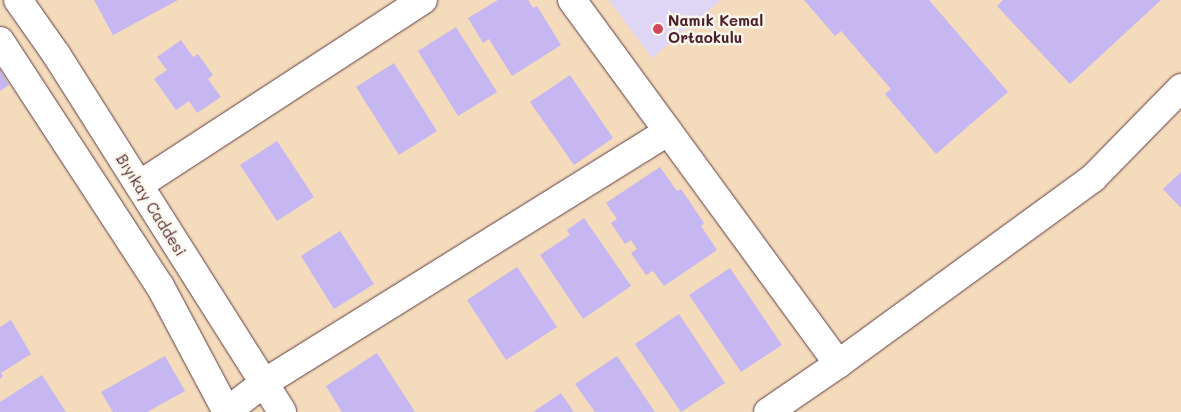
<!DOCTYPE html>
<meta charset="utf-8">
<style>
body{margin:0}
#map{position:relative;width:1181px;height:412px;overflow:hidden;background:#f3dbbb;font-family:Mali,sans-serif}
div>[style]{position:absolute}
.built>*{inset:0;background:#dfd5f5}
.building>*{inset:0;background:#c6b6f1}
.roads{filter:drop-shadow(0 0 1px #633b41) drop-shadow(0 0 1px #633b41)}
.street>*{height:28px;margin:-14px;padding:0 14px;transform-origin:14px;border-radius:14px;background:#fff}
.secondary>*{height:28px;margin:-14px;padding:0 14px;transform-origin:14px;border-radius:14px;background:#fff}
.dots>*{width:14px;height:14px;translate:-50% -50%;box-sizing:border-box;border:2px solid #fbf7ec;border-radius:50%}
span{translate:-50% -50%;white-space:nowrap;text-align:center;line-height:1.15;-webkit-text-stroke:5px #fbf7ec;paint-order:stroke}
.poi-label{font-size:15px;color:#4a1f2b;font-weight:700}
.left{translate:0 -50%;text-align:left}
.street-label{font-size:15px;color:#4a1f2b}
</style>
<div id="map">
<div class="built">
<i style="clip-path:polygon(609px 0,721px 0,652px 58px)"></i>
</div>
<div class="building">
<i style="clip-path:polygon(94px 0,178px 0,113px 35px)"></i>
<i style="clip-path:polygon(498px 0,528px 0,533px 8px,537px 6px,561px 45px,512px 76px,489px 39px,483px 43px,468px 18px)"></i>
<i style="clip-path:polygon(804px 0,929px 0,1008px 92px,936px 154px,885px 94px,891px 89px,841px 31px,835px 36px)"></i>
<i style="clip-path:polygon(1003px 0,1161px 0,1070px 84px,997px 6px)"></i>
<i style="clip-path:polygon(456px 27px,497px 92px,458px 116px,418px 51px)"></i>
<i style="clip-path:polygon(181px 40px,193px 57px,198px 54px,213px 75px,208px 79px,221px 97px,197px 113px,189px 101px,176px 110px,154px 79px,167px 70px,157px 57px)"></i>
<i style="clip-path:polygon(394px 63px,437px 131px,399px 155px,356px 87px)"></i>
<i style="clip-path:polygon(0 70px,9px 85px,0 91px)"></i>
<i style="clip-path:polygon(570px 75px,613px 138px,574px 165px,530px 102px)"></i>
<i style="clip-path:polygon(277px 141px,314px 197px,277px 221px,240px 165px)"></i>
<i style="clip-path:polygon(660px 167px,677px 191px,681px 189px,704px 223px,701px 226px,717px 250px,664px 286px,653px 271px,646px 275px,631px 253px,637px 249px,631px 240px,625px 244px,611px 223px,617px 219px,606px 203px)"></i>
<i style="clip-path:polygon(1181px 172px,1181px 208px,1163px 189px)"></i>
<i style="clip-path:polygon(584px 218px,631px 286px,583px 319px,540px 255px,570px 235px,567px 230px)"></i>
<i style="clip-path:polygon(340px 231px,374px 284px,334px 309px,301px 256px)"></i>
<i style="clip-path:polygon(517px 267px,557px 327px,506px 360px,467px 300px)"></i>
<i style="clip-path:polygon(730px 268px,782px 345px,741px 372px,689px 295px)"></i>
<i style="clip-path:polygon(679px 314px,725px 383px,681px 412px,635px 344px)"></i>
<i style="clip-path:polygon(11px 320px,31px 354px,1px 373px,3px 376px,0 379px,0 327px)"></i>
<i style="clip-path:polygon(377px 353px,415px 412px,342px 412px,326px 386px)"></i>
<i style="clip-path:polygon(165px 356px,185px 391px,147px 412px,113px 412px,101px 392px)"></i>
<i style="clip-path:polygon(617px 356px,655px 412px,595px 412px,575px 384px)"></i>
<i style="clip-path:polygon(42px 375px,66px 412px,0 412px,0 402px)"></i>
<i style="clip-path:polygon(561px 393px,574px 412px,533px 412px)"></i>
</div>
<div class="roads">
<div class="street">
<i style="left:572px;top:0;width:451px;rotate:53.8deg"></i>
<i style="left:139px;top:185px;width:339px;rotate:-33.1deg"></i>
<i style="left:226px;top:412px;width:48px;rotate:-37.3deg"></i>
<i style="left:264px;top:383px;width:476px;rotate:-31.9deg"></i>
<i style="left:768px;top:412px;width:85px;rotate:-34.4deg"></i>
<i style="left:838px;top:364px;width:316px;rotate:-36.1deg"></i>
<i style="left:1093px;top:178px;width:126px;rotate:-45.6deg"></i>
</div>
<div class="secondary">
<i style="left:18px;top:0;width:66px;rotate:54.9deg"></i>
<i style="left:56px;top:54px;width:423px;rotate:57.7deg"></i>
<i style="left:0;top:41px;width:293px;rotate:56.9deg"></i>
<i style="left:160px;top:286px;width:143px;rotate:62deg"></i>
</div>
</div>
<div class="dots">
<i style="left:658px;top:29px;background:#d1495b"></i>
</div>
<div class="poi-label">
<span class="left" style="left:668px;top:29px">Namık Kemal<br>Ortaokulu</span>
</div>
<div class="street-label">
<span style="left:151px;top:205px;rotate:58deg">Bıyıkay Caddesi</span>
</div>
</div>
